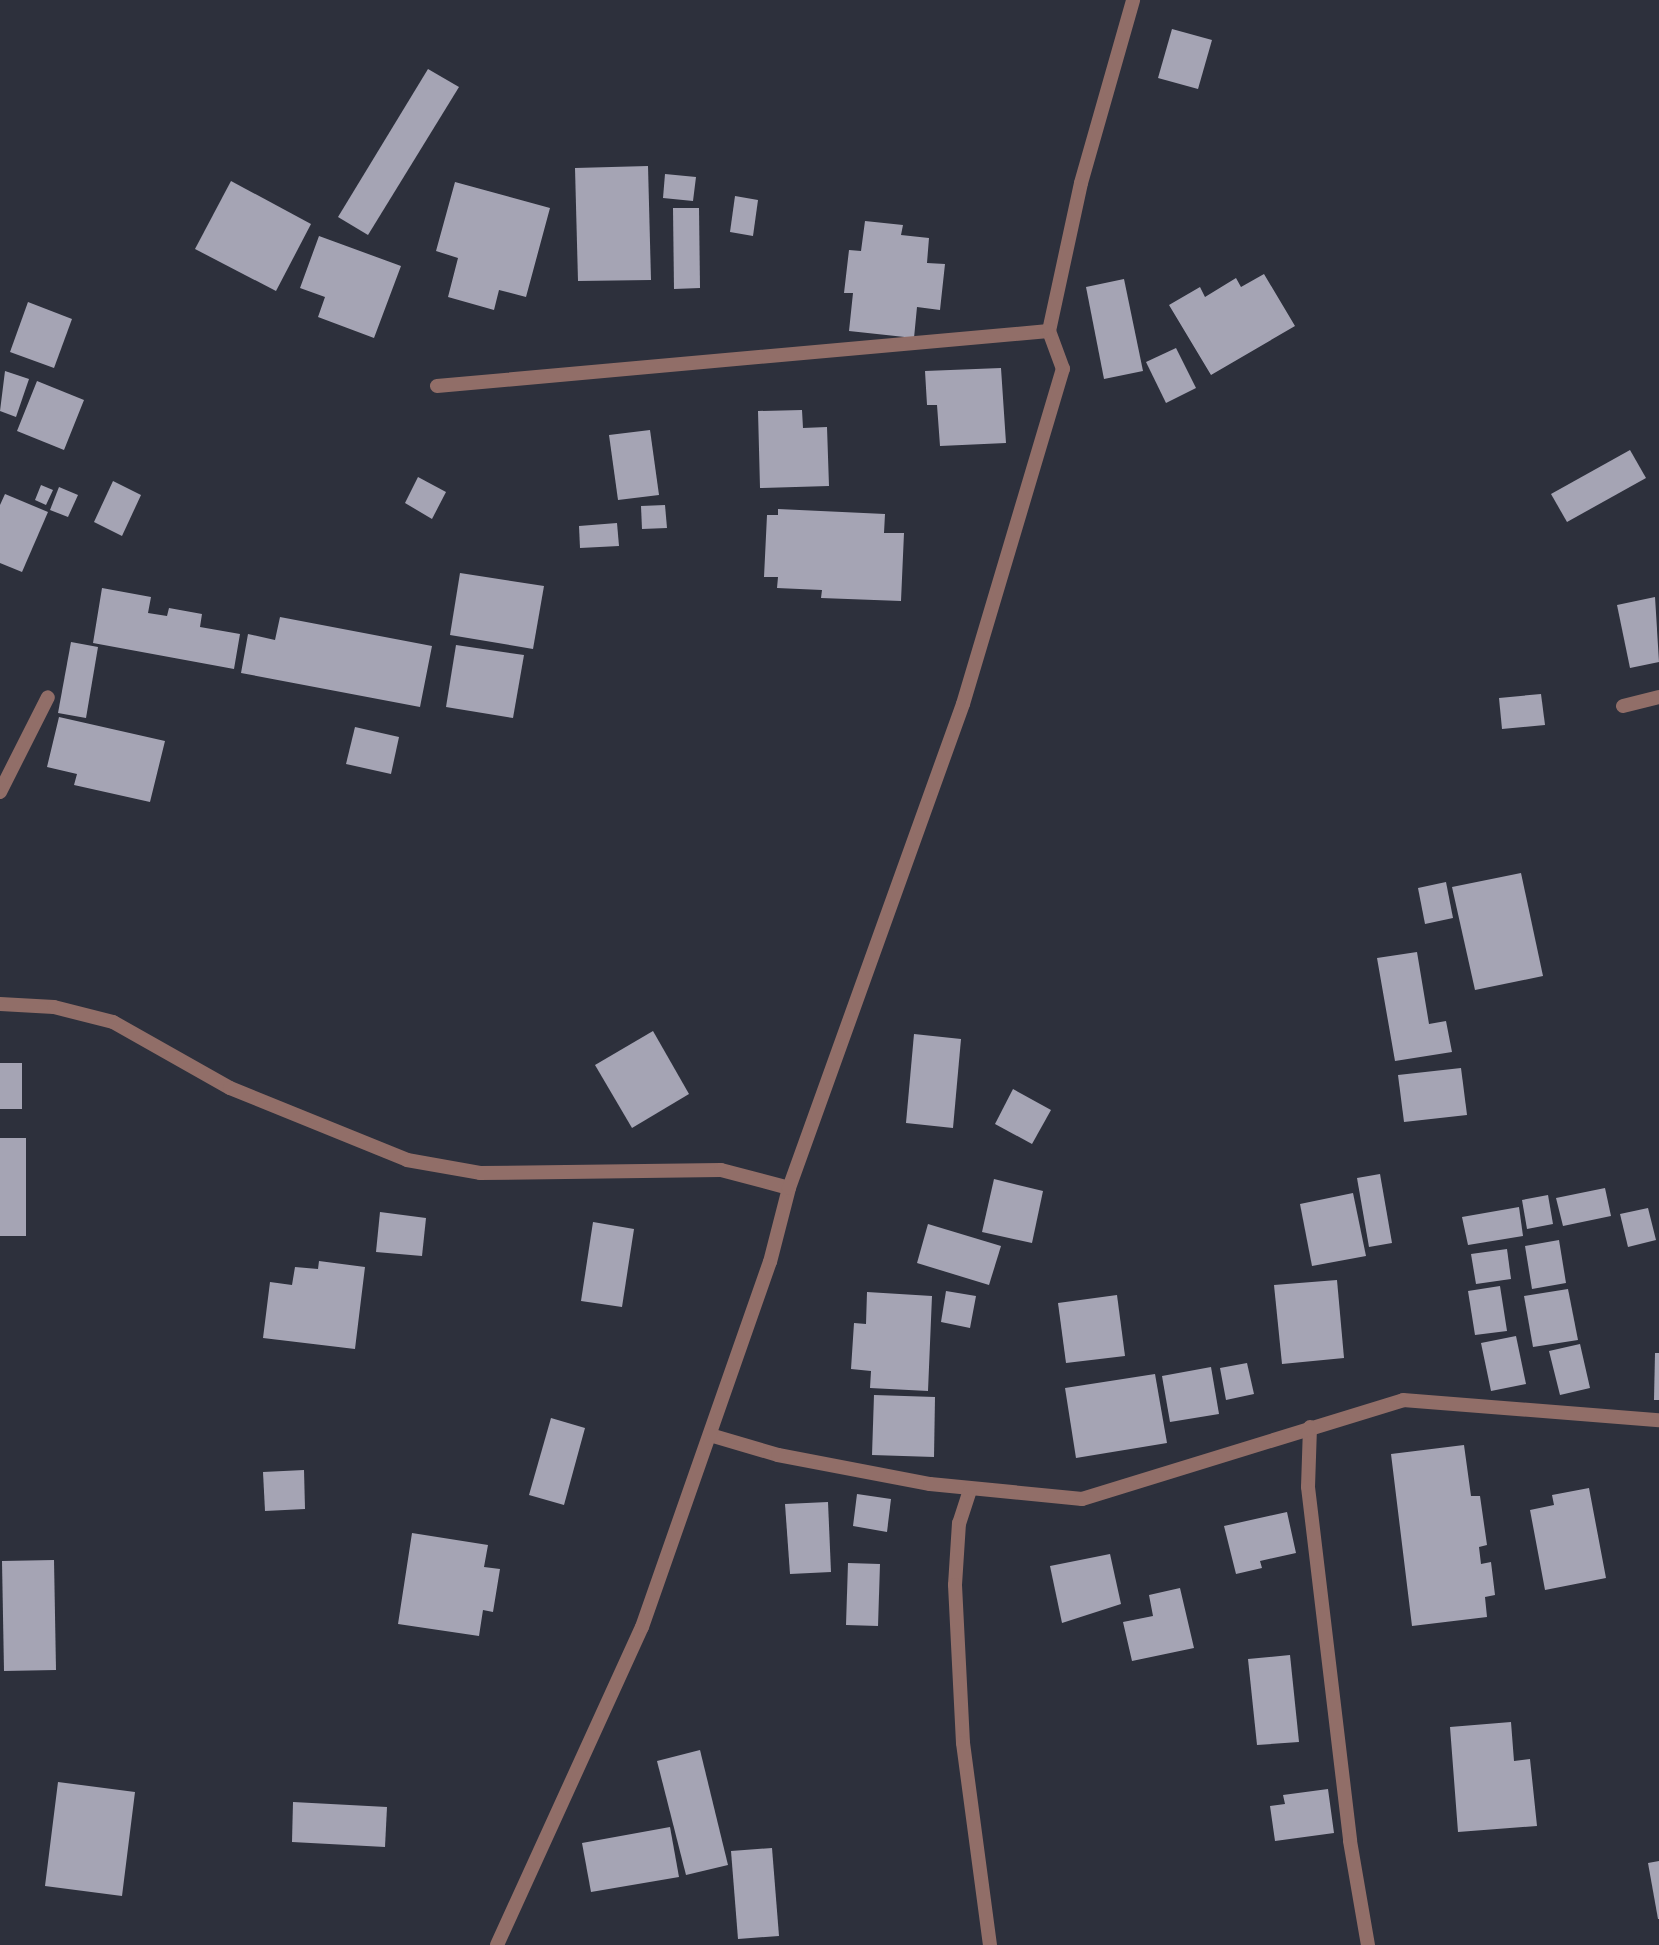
<!DOCTYPE html>
<style>
body{margin:0}
#map{position:relative;width:1659px;height:1945px;overflow:hidden;background:#2d303c;font-family:Quicksand,sans-serif}
div>[style]{position:absolute}
.building>*{inset:0;background:#a5a4b4}
.street>*{height:14px;margin:-7px;padding:0 7px;transform-origin:7px;border-radius:7px;background:#916e68}
span{translate:-50% -50%;white-space:nowrap;text-align:center;line-height:1.15;-webkit-text-stroke:7px #232631;paint-order:stroke}
</style>
<div id="map">
<div class="building">
<i style="clip-path:polygon(1172px 29px,1212px 40px,1198px 89px,1158px 78px)"></i>
<i style="clip-path:polygon(428px 69px,459px 87px,368px 235px,338px 217px)"></i>
<i style="clip-path:polygon(648px 166px,651px 280px,578px 281px,575px 168px)"></i>
<i style="clip-path:polygon(665px 174px,696px 177px,693px 201px,663px 198px)"></i>
<i style="clip-path:polygon(231px 181px,311px 224px,276px 291px,195px 249px)"></i>
<i style="clip-path:polygon(455px 182px,550px 208px,526px 297px,499px 290px,494px 310px,448px 297px,458px 258px,436px 251px)"></i>
<i style="clip-path:polygon(735px 196px,758px 200px,753px 236px,730px 232px)"></i>
<i style="clip-path:polygon(673px 208px,699px 208px,700px 288px,674px 289px)"></i>
<i style="clip-path:polygon(865px 221px,903px 225px,901px 235px,929px 238px,927px 263px,945px 264px,940px 310px,917px 307px,914px 338px,849px 331px,853px 293px,844px 293px,849px 250px,861px 251px)"></i>
<i style="clip-path:polygon(319px 236px,401px 266px,374px 338px,318px 317px,325px 297px,300px 288px)"></i>
<i style="clip-path:polygon(1264px 274px,1295px 326px,1211px 375px,1169px 305px,1200px 287px,1205px 297px,1236px 278px,1241px 287px)"></i>
<i style="clip-path:polygon(1124px 279px,1143px 371px,1104px 379px,1086px 287px)"></i>
<i style="clip-path:polygon(28px 302px,72px 319px,54px 368px,10px 352px)"></i>
<i style="clip-path:polygon(1176px 348px,1196px 388px,1166px 403px,1146px 362px)"></i>
<i style="clip-path:polygon(1001px 368px,1006px 443px,940px 446px,937px 405px,927px 405px,925px 371px)"></i>
<i style="clip-path:polygon(5px 371px,29px 379px,16px 417px,0 411px)"></i>
<i style="clip-path:polygon(37px 381px,84px 400px,64px 450px,17px 431px)"></i>
<i style="clip-path:polygon(802px 410px,803px 428px,827px 427px,829px 486px,760px 488px,758px 411px)"></i>
<i style="clip-path:polygon(650px 430px,659px 495px,618px 500px,609px 435px)"></i>
<i style="clip-path:polygon(1630px 450px,1646px 478px,1567px 522px,1551px 494px)"></i>
<i style="clip-path:polygon(418px 477px,446px 492px,432px 519px,405px 503px)"></i>
<i style="clip-path:polygon(113px 481px,141px 495px,122px 536px,94px 522px)"></i>
<i style="clip-path:polygon(41px 485px,53px 490px,46px 505px,35px 500px)"></i>
<i style="clip-path:polygon(59px 487px,78px 495px,68px 517px,50px 510px)"></i>
<i style="clip-path:polygon(5px 494px,48px 512px,22px 572px,0 563px,0 505px)"></i>
<i style="clip-path:polygon(665px 505px,667px 528px,642px 529px,641px 506px)"></i>
<i style="clip-path:polygon(778px 509px,885px 514px,884px 533px,904px 533px,901px 601px,821px 598px,822px 590px,777px 588px,778px 577px,764px 577px,767px 515px,778px 515px)"></i>
<i style="clip-path:polygon(617px 523px,619px 546px,580px 548px,579px 526px)"></i>
<i style="clip-path:polygon(460px 573px,544px 586px,533px 649px,450px 635px)"></i>
<i style="clip-path:polygon(102px 588px,151px 597px,148px 613px,167px 616px,169px 608px,202px 614px,200px 627px,240px 634px,234px 669px,93px 643px)"></i>
<i style="clip-path:polygon(1655px 597px,1659px 662px,1630px 668px,1617px 605px)"></i>
<i style="clip-path:polygon(280px 617px,432px 646px,420px 707px,241px 673px,248px 634px,275px 640px)"></i>
<i style="clip-path:polygon(71px 642px,98px 647px,86px 718px,58px 713px)"></i>
<i style="clip-path:polygon(456px 645px,524px 655px,513px 718px,446px 707px)"></i>
<i style="clip-path:polygon(1541px 694px,1545px 725px,1502px 729px,1499px 698px)"></i>
<i style="clip-path:polygon(59px 717px,165px 741px,150px 802px,74px 785px,77px 774px,47px 767px)"></i>
<i style="clip-path:polygon(355px 727px,399px 737px,391px 774px,346px 764px)"></i>
<i style="clip-path:polygon(1521px 873px,1543px 976px,1475px 990px,1452px 887px)"></i>
<i style="clip-path:polygon(1446px 882px,1453px 918px,1425px 924px,1418px 888px)"></i>
<i style="clip-path:polygon(1417px 952px,1429px 1024px,1446px 1021px,1452px 1052px,1395px 1061px,1377px 958px)"></i>
<i style="clip-path:polygon(653px 1031px,689px 1094px,632px 1128px,595px 1065px)"></i>
<i style="clip-path:polygon(914px 1034px,961px 1039px,953px 1128px,906px 1123px)"></i>
<i style="clip-path:polygon(0 1063px,22px 1063px,22px 1109px,0 1109px)"></i>
<i style="clip-path:polygon(1461px 1068px,1467px 1115px,1404px 1122px,1398px 1075px)"></i>
<i style="clip-path:polygon(1013px 1089px,1051px 1110px,1032px 1144px,995px 1124px)"></i>
<i style="clip-path:polygon(0 1138px,26px 1138px,26px 1236px,0 1236px)"></i>
<i style="clip-path:polygon(1380px 1174px,1392px 1243px,1369px 1247px,1357px 1178px)"></i>
<i style="clip-path:polygon(994px 1179px,1043px 1191px,1032px 1243px,982px 1232px)"></i>
<i style="clip-path:polygon(1605px 1188px,1611px 1216px,1563px 1226px,1556px 1198px)"></i>
<i style="clip-path:polygon(1353px 1193px,1366px 1256px,1312px 1266px,1300px 1204px)"></i>
<i style="clip-path:polygon(1548px 1195px,1553px 1224px,1527px 1229px,1522px 1200px)"></i>
<i style="clip-path:polygon(1519px 1207px,1523px 1236px,1468px 1245px,1462px 1217px)"></i>
<i style="clip-path:polygon(1648px 1208px,1656px 1240px,1628px 1247px,1620px 1214px)"></i>
<i style="clip-path:polygon(380px 1212px,426px 1218px,422px 1256px,376px 1252px)"></i>
<i style="clip-path:polygon(593px 1222px,634px 1229px,622px 1307px,581px 1301px)"></i>
<i style="clip-path:polygon(928px 1224px,1001px 1246px,989px 1285px,917px 1263px)"></i>
<i style="clip-path:polygon(1559px 1240px,1566px 1283px,1532px 1289px,1525px 1246px)"></i>
<i style="clip-path:polygon(1507px 1249px,1511px 1279px,1476px 1284px,1471px 1254px)"></i>
<i style="clip-path:polygon(319px 1261px,365px 1267px,355px 1349px,263px 1338px,270px 1282px,292px 1285px,295px 1267px,318px 1269px)"></i>
<i style="clip-path:polygon(1337px 1280px,1344px 1358px,1282px 1364px,1274px 1285px)"></i>
<i style="clip-path:polygon(1500px 1286px,1507px 1331px,1475px 1335px,1468px 1291px)"></i>
<i style="clip-path:polygon(1568px 1289px,1578px 1340px,1533px 1347px,1524px 1296px)"></i>
<i style="clip-path:polygon(946px 1291px,976px 1296px,970px 1328px,941px 1322px)"></i>
<i style="clip-path:polygon(867px 1292px,932px 1296px,928px 1391px,870px 1388px,871px 1371px,851px 1369px,854px 1323px,866px 1324px)"></i>
<i style="clip-path:polygon(1117px 1295px,1125px 1356px,1066px 1363px,1058px 1303px)"></i>
<i style="clip-path:polygon(1516px 1336px,1526px 1384px,1491px 1391px,1481px 1343px)"></i>
<i style="clip-path:polygon(1580px 1344px,1590px 1388px,1560px 1395px,1549px 1351px)"></i>
<i style="clip-path:polygon(1655px 1353px,1659px 1353px,1659px 1400px,1654px 1400px)"></i>
<i style="clip-path:polygon(1247px 1363px,1254px 1394px,1226px 1400px,1220px 1368px)"></i>
<i style="clip-path:polygon(1211px 1367px,1219px 1414px,1170px 1422px,1162px 1376px)"></i>
<i style="clip-path:polygon(1155px 1374px,1167px 1443px,1076px 1458px,1065px 1388px)"></i>
<i style="clip-path:polygon(874px 1395px,935px 1397px,934px 1457px,872px 1455px)"></i>
<i style="clip-path:polygon(551px 1418px,585px 1428px,564px 1505px,529px 1495px)"></i>
<i style="clip-path:polygon(1464px 1445px,1471px 1496px,1480px 1496px,1487px 1545px,1479px 1547px,1481px 1564px,1491px 1562px,1495px 1595px,1485px 1597px,1487px 1617px,1412px 1626px,1391px 1454px)"></i>
<i style="clip-path:polygon(304px 1470px,305px 1509px,265px 1511px,263px 1472px)"></i>
<i style="clip-path:polygon(1589px 1488px,1606px 1578px,1545px 1590px,1530px 1510px,1554px 1505px,1552px 1495px)"></i>
<i style="clip-path:polygon(857px 1494px,891px 1499px,887px 1532px,853px 1526px)"></i>
<i style="clip-path:polygon(828px 1502px,831px 1572px,790px 1574px,785px 1504px)"></i>
<i style="clip-path:polygon(1287px 1512px,1296px 1553px,1260px 1561px,1262px 1568px,1236px 1574px,1224px 1526px)"></i>
<i style="clip-path:polygon(412px 1533px,488px 1545px,484px 1567px,500px 1569px,493px 1612px,483px 1610px,479px 1636px,398px 1624px)"></i>
<i style="clip-path:polygon(1110px 1554px,1121px 1604px,1062px 1623px,1050px 1566px)"></i>
<i style="clip-path:polygon(54px 1560px,56px 1670px,4px 1671px,2px 1561px)"></i>
<i style="clip-path:polygon(848px 1563px,880px 1564px,878px 1626px,846px 1625px)"></i>
<i style="clip-path:polygon(1180px 1588px,1194px 1648px,1132px 1661px,1123px 1622px,1153px 1616px,1149px 1595px)"></i>
<i style="clip-path:polygon(1290px 1655px,1299px 1742px,1257px 1745px,1248px 1659px)"></i>
<i style="clip-path:polygon(1511px 1722px,1514px 1761px,1530px 1759px,1537px 1826px,1458px 1832px,1450px 1727px)"></i>
<i style="clip-path:polygon(700px 1750px,728px 1865px,686px 1875px,657px 1761px)"></i>
<i style="clip-path:polygon(58px 1782px,135px 1792px,122px 1896px,45px 1886px)"></i>
<i style="clip-path:polygon(1328px 1789px,1334px 1833px,1275px 1841px,1270px 1806px,1285px 1804px,1283px 1795px)"></i>
<i style="clip-path:polygon(293px 1802px,387px 1807px,385px 1847px,292px 1842px)"></i>
<i style="clip-path:polygon(670px 1827px,679px 1877px,591px 1892px,582px 1843px)"></i>
<i style="clip-path:polygon(772px 1848px,779px 1936px,738px 1939px,731px 1851px)"></i>
<i style="clip-path:polygon(1659px 1861px,1659px 1919px,1658px 1919px,1648px 1863px)"></i>
</div>
<div class="street">
<i style="left:437px;top:386px;width:614px;rotate:-5.14deg"></i>
<i style="left:1623px;top:706px;width:37px;rotate:-14deg"></i>
<i style="left:0;top:792px;width:106px;rotate:-63.2deg"></i>
<i style="left:0;top:1004px;width:54px;rotate:3.2deg"></i>
<i style="left:54px;top:1007px;width:61px;rotate:14.3deg"></i>
<i style="left:113px;top:1022px;width:134px;rotate:29.4deg"></i>
<i style="left:230px;top:1088px;width:191px;rotate:22.1deg"></i>
<i style="left:407px;top:1160px;width:74px;rotate:10.1deg"></i>
<i style="left:480px;top:1173px;width:241px;rotate:-0.7deg"></i>
<i style="left:721px;top:1170px;width:70px;rotate:14.8deg"></i>
<i style="left:1310px;top:1427px;width:60px;rotate:91.9deg"></i>
<i style="left:1308px;top:1487px;width:356px;rotate:83.2deg"></i>
<i style="left:1350px;top:1841px;width:106px;rotate:80.2deg"></i>
<i style="left:710px;top:1435px;width:71px;rotate:16.4deg"></i>
<i style="left:778px;top:1455px;width:155px;rotate:10.8deg"></i>
<i style="left:930px;top:1484px;width:153px;rotate:5.6deg"></i>
<i style="left:1082px;top:1499px;width:336px;rotate:-17.1deg"></i>
<i style="left:1403px;top:1400px;width:257px;rotate:4.5deg"></i>
<i style="left:970px;top:1490px;width:35px;rotate:108deg"></i>
<i style="left:959px;top:1523px;width:62px;rotate:93.7deg"></i>
<i style="left:955px;top:1585px;width:158px;rotate:87.1deg"></i>
<i style="left:963px;top:1743px;width:204px;rotate:82.4deg"></i>
<i style="left:497px;top:1945px;width:349px;rotate:-65.5deg"></i>
<i style="left:642px;top:1627px;width:387px;rotate:-70.7deg"></i>
<i style="left:770px;top:1262px;width:76px;rotate:-75.6deg"></i>
<i style="left:789px;top:1188px;width:514px;rotate:-70.23deg"></i>
<i style="left:963px;top:704px;width:350px;rotate:-73.4deg"></i>
<i style="left:1063px;top:369px;width:40px;rotate:-110.2deg"></i>
<i style="left:1049px;top:331px;width:151px;rotate:-77.8deg"></i>
<i style="left:1081px;top:183px;width:190px;rotate:-74.1deg"></i>
</div>
</div>
